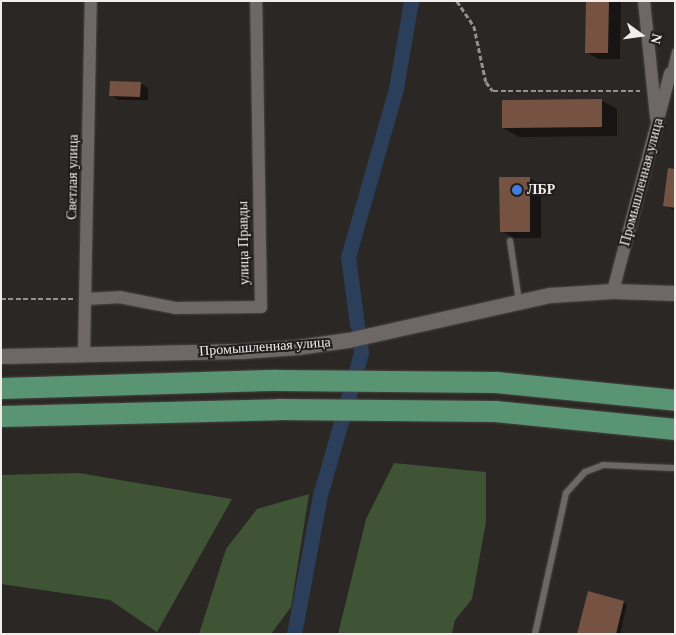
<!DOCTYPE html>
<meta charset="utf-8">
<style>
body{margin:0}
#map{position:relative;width:676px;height:635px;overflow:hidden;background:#2b2725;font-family:"Times New Roman",serif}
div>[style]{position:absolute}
.forest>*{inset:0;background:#3f5335}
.shadow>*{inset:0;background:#0007}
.canal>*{height:15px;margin:-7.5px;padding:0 7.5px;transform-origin:7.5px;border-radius:7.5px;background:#2b3f5b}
.building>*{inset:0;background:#765242}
.path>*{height:2.5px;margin-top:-1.25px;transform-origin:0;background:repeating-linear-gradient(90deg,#94918f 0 5px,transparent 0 7.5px)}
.roads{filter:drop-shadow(0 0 1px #484543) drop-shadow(0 0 1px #484543)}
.service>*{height:6px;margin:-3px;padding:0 3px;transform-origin:3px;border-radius:3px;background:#6d6866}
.minor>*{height:12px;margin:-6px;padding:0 6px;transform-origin:6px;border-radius:6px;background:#6d6866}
.tertiary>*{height:15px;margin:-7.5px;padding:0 7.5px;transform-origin:7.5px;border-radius:7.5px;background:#6d6866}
.trunk>*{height:21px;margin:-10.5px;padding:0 10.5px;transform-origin:10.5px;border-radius:10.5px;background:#599473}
.dots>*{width:14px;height:14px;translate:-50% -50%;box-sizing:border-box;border:2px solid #211d1c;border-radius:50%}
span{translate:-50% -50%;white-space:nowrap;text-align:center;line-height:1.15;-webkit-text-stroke:4px #211d1c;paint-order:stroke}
.street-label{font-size:14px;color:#f0edec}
.poi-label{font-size:14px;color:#f0edec;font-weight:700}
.left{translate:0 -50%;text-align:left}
.frame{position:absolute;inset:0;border:2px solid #f0edec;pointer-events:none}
.north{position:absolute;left:616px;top:10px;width:50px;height:50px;-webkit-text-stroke:4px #211d1c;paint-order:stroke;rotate:104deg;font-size:14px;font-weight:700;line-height:20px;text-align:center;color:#f0edec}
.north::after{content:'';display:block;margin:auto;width:18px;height:22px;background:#f0edec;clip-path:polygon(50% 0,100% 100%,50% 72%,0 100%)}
</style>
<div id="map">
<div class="forest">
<i style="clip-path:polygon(394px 463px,486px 472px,486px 522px,472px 599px,455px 620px,452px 634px,338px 634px,366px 519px)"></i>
<i style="clip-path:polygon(79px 473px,232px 499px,157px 632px,110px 600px,1px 584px,1px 475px)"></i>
<i style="clip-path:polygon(309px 494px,291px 607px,271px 634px,199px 634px,226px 549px,257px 509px)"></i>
</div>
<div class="shadow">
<i style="clip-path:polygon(587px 1px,621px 1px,620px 59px,598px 59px,586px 52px)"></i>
<i style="clip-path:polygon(140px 83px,148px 88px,148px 100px,118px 100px,111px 95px)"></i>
<i style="clip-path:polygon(601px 100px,617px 109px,617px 136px,519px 137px,503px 128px)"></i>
<i style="clip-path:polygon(675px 174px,675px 211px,664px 205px)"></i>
<i style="clip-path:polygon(529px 178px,541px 185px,541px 238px,513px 238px,501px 231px)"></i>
<i style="clip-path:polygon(588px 593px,627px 604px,620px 634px,578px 634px)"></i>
</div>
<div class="canal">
<i style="left:357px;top:325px;width:69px;rotate:-97.5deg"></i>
<i style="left:348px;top:257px;width:176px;rotate:-74.1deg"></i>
<i style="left:396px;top:88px;width:88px;rotate:-80.2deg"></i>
<i style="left:294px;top:634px;width:141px;rotate:-79.4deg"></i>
<i style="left:320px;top:495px;width:148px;rotate:-73.9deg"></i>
<i style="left:361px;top:353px;width:8px;rotate:-97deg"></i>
</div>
<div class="building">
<i style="clip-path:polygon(586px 1px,609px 1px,608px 53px,585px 53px)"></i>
<i style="clip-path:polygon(110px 81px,141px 82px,140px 97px,109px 96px)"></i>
<i style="clip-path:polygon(602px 99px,602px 127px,502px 128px,502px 100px)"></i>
<i style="clip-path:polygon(668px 168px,675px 169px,675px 208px,663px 206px)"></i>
<i style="clip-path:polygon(499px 177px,530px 177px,530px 232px,500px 232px)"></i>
<i style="clip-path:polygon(588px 591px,624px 601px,616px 634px,577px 634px)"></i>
</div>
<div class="path">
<i style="left:457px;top:1px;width:30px;rotate:56deg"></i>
<i style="left:474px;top:26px;width:57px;rotate:77.9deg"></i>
<i style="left:486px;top:82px;width:11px;rotate:52deg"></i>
<i style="left:493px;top:91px;width:147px"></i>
<i style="left:1px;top:299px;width:73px"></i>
</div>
<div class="roads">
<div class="service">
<i style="left:670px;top:73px;width:22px;rotate:-77deg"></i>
<i style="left:510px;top:241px;width:61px;rotate:81.5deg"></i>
<i style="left:535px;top:634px;width:144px;rotate:-77.6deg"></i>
<i style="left:566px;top:493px;width:28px;rotate:-48deg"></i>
<i style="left:585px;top:472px;width:19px;rotate:-21deg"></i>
<i style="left:603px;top:465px;width:72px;rotate:2.4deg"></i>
</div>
<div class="minor">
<i style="left:644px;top:1px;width:118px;rotate:84.1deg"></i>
<i style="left:613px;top:291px;width:225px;rotate:-75.3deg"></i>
<i style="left:85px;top:299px;width:34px;rotate:-3deg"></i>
<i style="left:119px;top:297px;width:57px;rotate:11.1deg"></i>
<i style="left:175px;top:308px;width:86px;rotate:-0.7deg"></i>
<i style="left:261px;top:307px;width:306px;rotate:-90.9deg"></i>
<i style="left:84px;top:354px;width:353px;rotate:-88.9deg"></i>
</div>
<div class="tertiary">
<i style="left:1px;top:356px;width:241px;rotate:-1.2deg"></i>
<i style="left:242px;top:351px;width:56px;rotate:-4.1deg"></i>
<i style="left:298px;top:347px;width:50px;rotate:-8deg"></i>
<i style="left:348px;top:340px;width:207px;rotate:-12.6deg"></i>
<i style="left:550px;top:295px;width:63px;rotate:-3.6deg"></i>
<i style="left:613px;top:291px;width:62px;rotate:1.8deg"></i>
</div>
<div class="trunk">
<i style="left:1px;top:388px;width:276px;rotate:-1.7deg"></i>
<i style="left:277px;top:380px;width:219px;rotate:0.5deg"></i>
<i style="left:496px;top:382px;width:180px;rotate:5.7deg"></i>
<i style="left:1px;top:416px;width:277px;rotate:-1.4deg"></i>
<i style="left:278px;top:409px;width:217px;rotate:0.5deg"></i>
<i style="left:495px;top:411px;width:181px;rotate:5.7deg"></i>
</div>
</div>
<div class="dots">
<i style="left:517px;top:190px;background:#3f7fe0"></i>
</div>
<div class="street-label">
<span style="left:73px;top:177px;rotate:-89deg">Светлая улица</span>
<span style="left:642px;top:182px;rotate:-75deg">Промышленная улица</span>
<span style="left:244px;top:243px;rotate:-91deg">улица Правды</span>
<span style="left:265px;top:347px;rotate:-4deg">Промышленная улица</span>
</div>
<div class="poi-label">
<span class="left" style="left:527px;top:190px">ЛБР</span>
</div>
<div class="frame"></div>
<div class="north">N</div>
</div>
